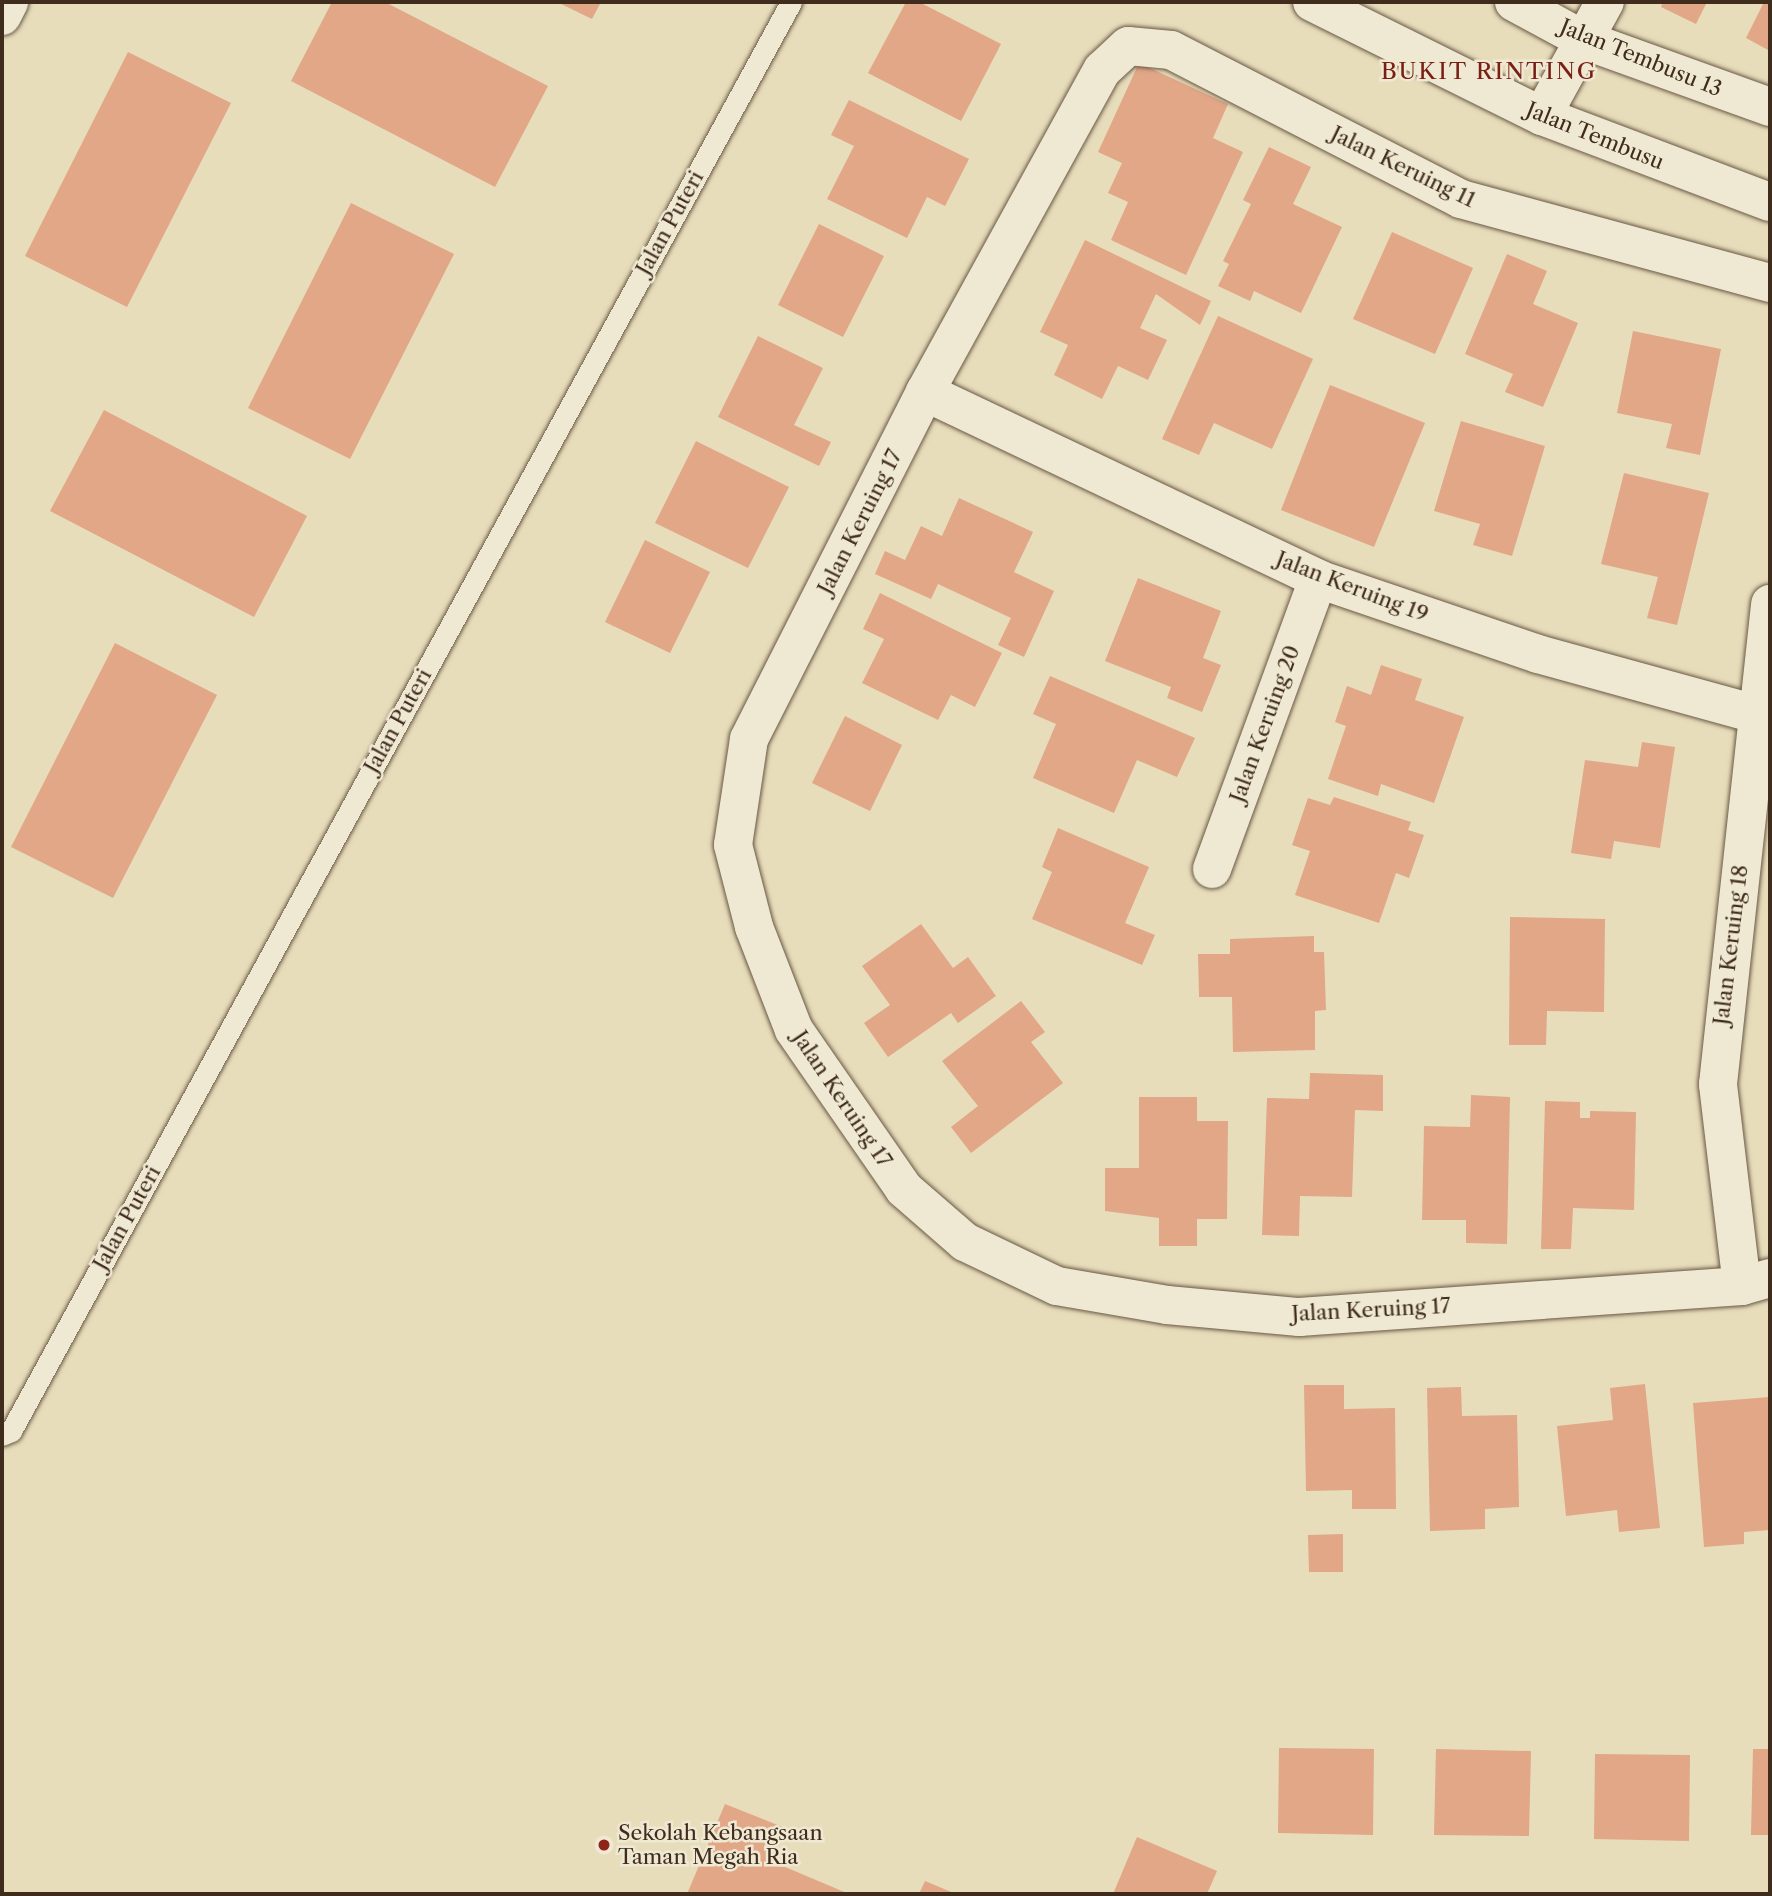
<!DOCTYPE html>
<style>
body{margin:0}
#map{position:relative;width:1772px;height:1896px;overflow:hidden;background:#e7ddbb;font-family:"Libre Caslon Text",serif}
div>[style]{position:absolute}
.building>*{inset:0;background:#e1a787}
.roads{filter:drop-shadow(0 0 2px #6a5844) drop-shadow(0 0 2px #6a5844)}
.lane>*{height:21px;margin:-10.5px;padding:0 10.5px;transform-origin:10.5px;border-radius:10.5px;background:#efe9d3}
.street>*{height:38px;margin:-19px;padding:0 19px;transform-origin:19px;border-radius:19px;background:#efe9d3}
.secondary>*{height:38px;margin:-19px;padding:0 19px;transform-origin:19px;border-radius:19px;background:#efe9d3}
.dots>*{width:19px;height:19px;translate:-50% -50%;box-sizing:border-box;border:4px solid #efe9d3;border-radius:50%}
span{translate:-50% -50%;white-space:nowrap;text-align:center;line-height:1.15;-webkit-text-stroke:5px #efe9d3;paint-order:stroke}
.street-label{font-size:21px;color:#402c1d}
.poi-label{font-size:21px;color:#402c1d}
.left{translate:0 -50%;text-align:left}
.neighbourhood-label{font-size:23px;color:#7a1f14;letter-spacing:2px}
.frame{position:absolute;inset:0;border:4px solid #402c1d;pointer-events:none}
</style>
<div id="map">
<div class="building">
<i style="clip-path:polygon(332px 2px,385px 2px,548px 86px,495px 187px,291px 81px)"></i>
<i style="clip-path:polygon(557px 2px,601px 2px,592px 19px)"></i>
<i style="clip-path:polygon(906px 2px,919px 2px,1001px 44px,961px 121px,868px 73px)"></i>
<i style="clip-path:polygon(1663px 2px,1707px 2px,1696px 24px,1661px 7px)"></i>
<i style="clip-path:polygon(1764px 2px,1770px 2px,1770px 51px,1746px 38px)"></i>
<i style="clip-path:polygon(128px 52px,231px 103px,127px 307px,25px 256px)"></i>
<i style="clip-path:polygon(1139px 63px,1228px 104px,1213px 138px,1243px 152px,1186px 275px,1111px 240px,1128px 202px,1108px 193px,1122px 163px,1098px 152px)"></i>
<i style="clip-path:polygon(849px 100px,969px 159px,945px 206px,927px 197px,907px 238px,827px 199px,854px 146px,831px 135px)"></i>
<i style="clip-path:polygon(1269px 147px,1311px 167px,1293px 204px,1342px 227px,1301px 313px,1254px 291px,1250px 301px,1218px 286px,1229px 264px,1223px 261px,1251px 204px,1243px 200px)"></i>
<i style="clip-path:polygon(351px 203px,454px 254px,350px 459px,248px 408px)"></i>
<i style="clip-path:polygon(819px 224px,884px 256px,843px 337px,778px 305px)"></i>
<i style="clip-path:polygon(1392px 232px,1473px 268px,1435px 354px,1353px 319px)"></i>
<i style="clip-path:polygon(1085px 240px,1211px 301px,1200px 325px,1156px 294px,1140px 328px,1167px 340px,1148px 380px,1118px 366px,1102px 399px,1054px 375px,1068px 345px,1040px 332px)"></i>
<i style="clip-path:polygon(1507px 254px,1547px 271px,1533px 304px,1578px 323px,1543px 407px,1505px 392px,1513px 374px,1465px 354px)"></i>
<i style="clip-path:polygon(1218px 316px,1313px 359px,1272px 449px,1214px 423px,1199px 455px,1162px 439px)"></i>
<i style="clip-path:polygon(1633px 331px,1721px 349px,1700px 455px,1666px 448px,1672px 424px,1617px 413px)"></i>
<i style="clip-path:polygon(758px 336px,823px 368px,794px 425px,831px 442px,819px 466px,718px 417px)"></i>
<i style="clip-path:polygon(1330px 385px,1425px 423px,1374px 547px,1281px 510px)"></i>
<i style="clip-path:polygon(104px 410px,307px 516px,254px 617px,50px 511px)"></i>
<i style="clip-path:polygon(1461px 421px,1545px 446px,1512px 556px,1473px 545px,1480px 524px,1434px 511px)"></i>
<i style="clip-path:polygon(696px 441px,789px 487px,748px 568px,655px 523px)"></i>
<i style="clip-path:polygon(1624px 473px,1709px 493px,1677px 625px,1647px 618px,1658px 577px,1601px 564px)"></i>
<i style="clip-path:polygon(959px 498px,1033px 532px,1014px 572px,1054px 591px,1024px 657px,998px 645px,1011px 618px,938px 584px,931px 599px,875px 574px,885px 551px,905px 560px,921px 526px,942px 536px)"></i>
<i style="clip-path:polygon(645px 540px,710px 572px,670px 653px,605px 622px)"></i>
<i style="clip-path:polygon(1138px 578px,1221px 611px,1203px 658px,1221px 665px,1202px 712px,1167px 698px,1171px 687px,1105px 661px)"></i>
<i style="clip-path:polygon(880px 593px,1002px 653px,975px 707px,951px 695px,938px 720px,862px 683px,884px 639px,863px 629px)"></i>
<i style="clip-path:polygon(115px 643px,217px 695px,113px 898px,11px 847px)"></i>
<i style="clip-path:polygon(1381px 665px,1422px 679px,1415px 700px,1464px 717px,1434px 803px,1381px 784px,1378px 796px,1328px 779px,1346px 726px,1335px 722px,1347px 686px,1371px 695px)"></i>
<i style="clip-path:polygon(1050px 676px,1195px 738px,1177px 777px,1137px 760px,1114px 813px,1033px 778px,1056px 724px,1033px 714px)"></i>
<i style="clip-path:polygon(845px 716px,902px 745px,870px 811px,812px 783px)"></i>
<i style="clip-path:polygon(1642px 742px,1675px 747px,1660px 848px,1614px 841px,1611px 859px,1571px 853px,1585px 760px,1638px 767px)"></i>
<i style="clip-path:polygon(1334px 797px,1411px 822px,1408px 830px,1424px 835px,1409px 878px,1396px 873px,1379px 923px,1295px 895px,1310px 851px,1292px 845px,1308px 798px,1330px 805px)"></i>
<i style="clip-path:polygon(1058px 828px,1149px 867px,1125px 923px,1155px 935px,1142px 965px,1032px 919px,1052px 872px,1042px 867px)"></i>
<i style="clip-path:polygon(1510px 917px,1605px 919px,1604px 1012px,1547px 1011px,1546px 1045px,1509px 1045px)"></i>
<i style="clip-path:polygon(921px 924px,953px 968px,968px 957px,996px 996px,958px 1023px,951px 1013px,888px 1057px,864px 1023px,890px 1005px,862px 966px)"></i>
<i style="clip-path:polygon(1314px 936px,1314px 952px,1324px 952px,1326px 1010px,1315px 1011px,1315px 1050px,1233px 1052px,1232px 997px,1199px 997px,1198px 954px,1230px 954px,1230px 939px)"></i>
<i style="clip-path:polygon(1021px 1001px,1045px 1032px,1031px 1042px,1063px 1083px,971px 1153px,951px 1127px,978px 1106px,942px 1061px)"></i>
<i style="clip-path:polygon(1310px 1073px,1383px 1075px,1383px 1111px,1355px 1110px,1352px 1197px,1300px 1196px,1299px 1236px,1262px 1235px,1267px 1098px,1309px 1099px)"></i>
<i style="clip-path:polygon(1471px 1095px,1510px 1097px,1507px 1244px,1466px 1243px,1466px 1220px,1422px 1220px,1424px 1126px,1470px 1127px)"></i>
<i style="clip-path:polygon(1139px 1097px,1197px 1097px,1197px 1121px,1228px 1121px,1227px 1219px,1197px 1219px,1197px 1246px,1159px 1246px,1159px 1218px,1105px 1211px,1105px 1168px,1139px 1168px)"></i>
<i style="clip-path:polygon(1545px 1101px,1580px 1102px,1580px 1118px,1590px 1118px,1590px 1111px,1636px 1112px,1634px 1210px,1573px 1208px,1571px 1249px,1541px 1249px)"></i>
<i style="clip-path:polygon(1645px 1384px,1660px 1528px,1619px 1532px,1617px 1510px,1566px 1516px,1557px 1426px,1613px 1420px,1610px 1388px)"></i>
<i style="clip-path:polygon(1304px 1385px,1344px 1385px,1344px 1409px,1395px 1408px,1396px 1509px,1352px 1509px,1352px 1490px,1306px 1491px)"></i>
<i style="clip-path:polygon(1461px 1387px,1462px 1416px,1517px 1415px,1519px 1507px,1485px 1509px,1485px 1529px,1430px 1531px,1427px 1388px)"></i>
<i style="clip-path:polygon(1770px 1397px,1770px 1530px,1744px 1532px,1744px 1544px,1704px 1547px,1693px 1403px)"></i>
<i style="clip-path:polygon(1343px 1534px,1343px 1572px,1309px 1572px,1308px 1535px)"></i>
<i style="clip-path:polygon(1279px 1748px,1374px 1749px,1373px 1835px,1278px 1833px)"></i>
<i style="clip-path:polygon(1436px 1749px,1531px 1751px,1529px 1836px,1434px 1835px)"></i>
<i style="clip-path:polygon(1753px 1749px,1770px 1749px,1770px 1835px,1751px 1835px)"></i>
<i style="clip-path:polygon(1595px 1754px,1690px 1755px,1689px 1841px,1594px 1839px)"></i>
<i style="clip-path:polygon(725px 1804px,785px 1828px,771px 1861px,849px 1894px,687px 1894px)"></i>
<i style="clip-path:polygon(1137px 1837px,1217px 1871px,1207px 1894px,1113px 1894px)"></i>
<i style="clip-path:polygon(925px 1881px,956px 1894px,919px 1894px)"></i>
</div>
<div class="roads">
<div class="lane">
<i style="left:2px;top:1435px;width:10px;rotate:-24deg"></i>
<i style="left:11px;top:1431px;width:1628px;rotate:-61.37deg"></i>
</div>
<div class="street">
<i style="left:1514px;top:2px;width:80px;rotate:28.5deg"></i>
<i style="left:1584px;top:40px;width:198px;rotate:19.8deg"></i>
<i style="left:2px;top:16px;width:16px;rotate:-63deg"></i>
<i style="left:1542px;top:116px;width:130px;rotate:-61.1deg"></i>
<i style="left:1770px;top:283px;width:320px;rotate:-164.8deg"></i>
<i style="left:1461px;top:199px;width:326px;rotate:-152.8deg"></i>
<i style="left:1171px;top:50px;width:43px;rotate:-174.7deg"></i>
<i style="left:1128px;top:46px;width:35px;rotate:137deg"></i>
<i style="left:1102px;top:70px;width:367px;rotate:118.8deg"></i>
<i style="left:925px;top:392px;width:389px;rotate:116.9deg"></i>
<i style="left:749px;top:739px;width:107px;rotate:98.6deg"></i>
<i style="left:733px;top:845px;width:85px;rotate:75.6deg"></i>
<i style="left:754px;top:927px;width:110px;rotate:68.8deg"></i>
<i style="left:794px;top:1030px;width:193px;rotate:55.3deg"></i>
<i style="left:904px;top:1189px;width:81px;rotate:41deg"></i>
<i style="left:965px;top:1242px;width:102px;rotate:25.6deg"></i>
<i style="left:1057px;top:1286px;width:112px;rotate:9.8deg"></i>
<i style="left:1167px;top:1305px;width:133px;rotate:5.2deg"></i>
<i style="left:1299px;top:1317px;width:444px;rotate:-4deg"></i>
<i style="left:1742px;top:1286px;width:29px;rotate:-16deg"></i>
<i style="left:925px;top:392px;width:435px;rotate:25.4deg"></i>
<i style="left:1318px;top:579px;width:232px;rotate:18.8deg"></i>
<i style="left:1538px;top:654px;width:230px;rotate:15.4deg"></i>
<i style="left:1212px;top:869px;width:309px;rotate:-69.9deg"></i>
<i style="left:1742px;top:1286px;width:203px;rotate:-96.8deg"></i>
<i style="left:1718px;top:1084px;width:483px;rotate:-83.8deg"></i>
</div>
<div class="secondary">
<i style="left:1312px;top:2px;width:257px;rotate:26.4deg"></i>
<i style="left:1542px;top:116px;width:244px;rotate:20.7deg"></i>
</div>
</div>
<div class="dots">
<i style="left:604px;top:1845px;background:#8f2418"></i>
</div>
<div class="street-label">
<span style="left:1641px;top:58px;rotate:22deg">Jalan Tembusu 13</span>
<span style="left:1595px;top:136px;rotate:22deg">Jalan Tembusu</span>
<span style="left:1403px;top:167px;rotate:26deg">Jalan Keruing 11</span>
<span style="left:670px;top:223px;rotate:-61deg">Jalan Puteri</span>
<span style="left:860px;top:522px;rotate:-63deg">Jalan Keruing 17</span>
<span style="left:1352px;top:587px;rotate:21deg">Jalan Keruing 19</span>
<span style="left:398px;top:721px;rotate:-61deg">Jalan Puteri</span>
<span style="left:1265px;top:724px;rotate:-70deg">Jalan Keruing 20</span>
<span style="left:1731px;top:945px;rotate:-83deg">Jalan Keruing 18</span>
<span style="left:842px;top:1099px;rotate:56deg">Jalan Keruing 17</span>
<span style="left:127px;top:1218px;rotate:-61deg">Jalan Puteri</span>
<span style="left:1371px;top:1310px;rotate:-3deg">Jalan Keruing 17</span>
</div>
<div class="poi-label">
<span class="left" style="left:618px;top:1845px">Sekolah Kebangsaan<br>Taman Megah Ria</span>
</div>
<div class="neighbourhood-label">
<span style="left:1489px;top:71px">BUKIT RINTING</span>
</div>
<div class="frame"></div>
</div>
